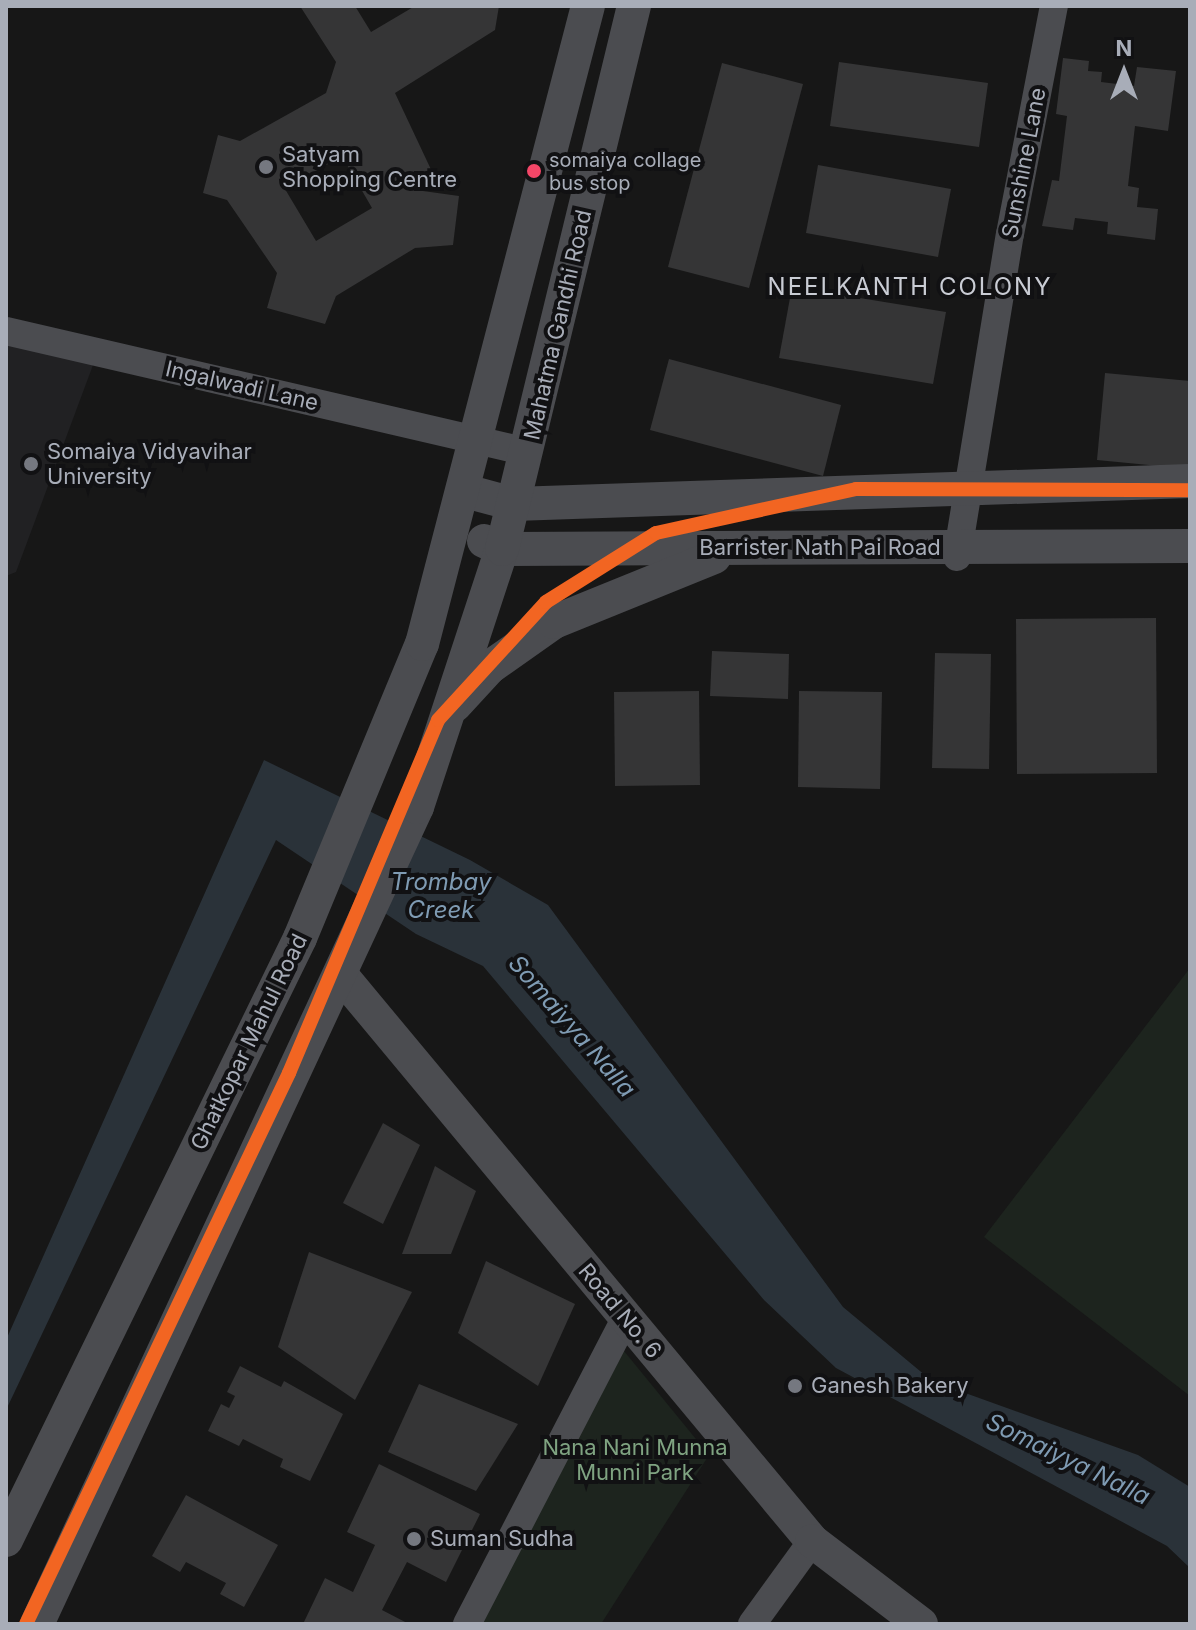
<!DOCTYPE html>
<style>
body{margin:0}
#map{position:relative;width:1196px;height:1630px;overflow:hidden;background:#171717;font-family:Inter,sans-serif}
div>[style]{position:absolute}
.built>*{inset:0;background:#212123}
.green>*{inset:0;background:#1d241e}
.water>*{inset:0;background:#2a3239}
.building>*{inset:0;background:#353536}
.minor>*{height:28px;margin:-14px;padding:0 14px;transform-origin:14px;border-radius:14px;background:#4b4c50}
.tertiary>*{height:34px;margin:-17px;padding:0 17px;transform-origin:17px;border-radius:17px;background:#4b4c50}
.metro-1>*{height:14px;margin:-7px;padding:0 7px;transform-origin:7px;border-radius:7px;background:#f26522}
.dots>*{width:22px;height:22px;translate:-50% -50%;box-sizing:border-box;border:4px solid #111113;border-radius:50%}
span{translate:-50% -50%;white-space:nowrap;text-align:center;line-height:1.15;-webkit-text-stroke:8px #111113;paint-order:stroke}
.bus-label{font-size:20px;color:#a8adb8}
.left{translate:0 -50%;text-align:left}
.poi-label{font-size:22px;color:#a8adb8}
.street-label{font-size:22px;color:#a8adb8}
.park-label{font-size:22px;color:#7fa381}
.neighbourhood-label{font-size:24px;color:#c9ccd4;letter-spacing:2px}
.water-label{font-size:24px;color:#7f9bb3;font-style:italic}
.frame{position:absolute;inset:0;border:8px solid #a8adb8;pointer-events:none}
.north{position:absolute;left:1084px;top:32px;width:80px;height:80px;-webkit-text-stroke:6px #111113;paint-order:stroke;rotate:0deg;font-size:22px;font-weight:700;line-height:32px;text-align:center;color:#a8adb8}
.north::after{content:'';display:block;margin:auto;width:28px;height:36px;background:#a8adb8;clip-path:polygon(50% 0,100% 100%,50% 72%,0 100%)}
</style>
<div id="map">
<div class="built">
<i style="clip-path:polygon(6px 336px,96px 357px,16px 572px,6px 576px)"></i>
</div>
<div class="green">
<i style="clip-path:polygon(1190px 968px,1190px 1396px,984px 1237px)"></i>
<i style="clip-path:polygon(624px 1351px,709px 1455px,601px 1624px,480px 1624px)"></i>
</div>
<div class="water">
<i style="clip-path:polygon(264px 760px,470px 860px,548px 905px,843px 1307px,932px 1381px,1138px 1455px,1190px 1487px,1190px 1568px,1167px 1546px,836px 1368px,764px 1300px,483px 966px,416px 934px,276px 840px,6px 1410px,6px 1340px)"></i>
</div>
<div class="building">
<i style="clip-path:polygon(evenodd,300px 6px,355px 6px,371px 32px,415px 6px,499px 6px,495px 30px,395px 93px,435px 178px,423px 191px,459px 196px,453px 245px,415px 248px,336px 296px,325px 324px,267px 308px,277px 273px,227px 200px,203px 193px,218px 135px,240px 141px,326px 93px,336px 62px,300px 6px,342px 156px,372px 208px,316px 241px,285px 189px,342px 156px)"></i>
<i style="clip-path:polygon(1063px 58px,1089px 61px,1088px 71px,1102px 72px,1101px 82px,1134px 86px,1137px 67px,1176px 71px,1168px 131px,1135px 126px,1128px 186px,1139px 188px,1137px 207px,1158px 209px,1155px 240px,1107px 234px,1108px 222px,1075px 218px,1073px 230px,1042px 226px,1052px 180px,1059px 181px,1067px 116px,1056px 114px)"></i>
<i style="clip-path:polygon(839px 62px,988px 83px,979px 147px,830px 126px)"></i>
<i style="clip-path:polygon(722px 63px,803px 84px,749px 288px,668px 267px)"></i>
<i style="clip-path:polygon(818px 165px,951px 189px,938px 257px,806px 233px)"></i>
<i style="clip-path:polygon(792px 287px,946px 312px,933px 384px,779px 358px)"></i>
<i style="clip-path:polygon(669px 359px,841px 405px,823px 476px,650px 430px)"></i>
<i style="clip-path:polygon(1105px 373px,1190px 381px,1190px 469px,1097px 460px)"></i>
<i style="clip-path:polygon(1156px 618px,1157px 773px,1017px 774px,1016px 619px)"></i>
<i style="clip-path:polygon(712px 651px,789px 654px,788px 699px,710px 696px)"></i>
<i style="clip-path:polygon(935px 653px,991px 654px,989px 769px,932px 768px)"></i>
<i style="clip-path:polygon(699px 691px,700px 785px,615px 786px,614px 692px)"></i>
<i style="clip-path:polygon(799px 691px,882px 692px,880px 789px,798px 787px)"></i>
<i style="clip-path:polygon(383px 1123px,420px 1145px,383px 1224px,343px 1203px)"></i>
<i style="clip-path:polygon(435px 1166px,476px 1191px,451px 1254px,402px 1254px)"></i>
<i style="clip-path:polygon(309px 1252px,412px 1292px,355px 1400px,278px 1347px)"></i>
<i style="clip-path:polygon(486px 1261px,575px 1304px,538px 1386px,458px 1333px)"></i>
<i style="clip-path:polygon(240px 1366px,281px 1387px,284px 1381px,343px 1414px,310px 1481px,280px 1467px,283px 1459px,243px 1439px,239px 1446px,208px 1431px,221px 1404px,229px 1408px,235px 1396px,227px 1392px)"></i>
<i style="clip-path:polygon(419px 1384px,518px 1424px,476px 1491px,388px 1452px)"></i>
<i style="clip-path:polygon(379px 1464px,480px 1514px,446px 1582px,407px 1562px,382px 1610px,409px 1624px,303px 1624px,325px 1578px,353px 1592px,375px 1545px,347px 1532px)"></i>
<i style="clip-path:polygon(186px 1495px,278px 1545px,244px 1607px,220px 1594px,226px 1583px,186px 1562px,180px 1572px,152px 1556px)"></i>
</div>
<div class="minor">
<i style="left:6px;top:331px;width:536px;rotate:13.05deg"></i>
<i style="left:957px;top:557px;width:327px;rotate:-80.7deg"></i>
<i style="left:1010px;top:234px;width:232px;rotate:-79.1deg"></i>
<i style="left:467px;top:1624px;width:346px;rotate:-62.6deg"></i>
<i style="left:752px;top:1624px;width:102px;rotate:-54.1deg"></i>
</div>
<div class="tertiary">
<i style="left:465px;top:491px;width:51px;rotate:14.9deg"></i>
<i style="left:514px;top:504px;width:676px;rotate:-1.95deg"></i>
<i style="left:484px;top:541px;width:20px;rotate:24deg"></i>
<i style="left:502px;top:549px;width:688px;rotate:-0.25deg"></i>
<i style="left:455px;top:705px;width:52px;rotate:-47.4deg"></i>
<i style="left:490px;top:667px;width:78px;rotate:-35.1deg"></i>
<i style="left:554px;top:622px;width:173px;rotate:-22.1deg"></i>
<i style="left:341px;top:975px;width:736px;rotate:50.23deg"></i>
<i style="left:812px;top:1541px;width:137px;rotate:37.3deg"></i>
<i style="left:6px;top:1540px;width:670px;rotate:-63.97deg"></i>
<i style="left:300px;top:938px;width:318px;rotate:-67.5deg"></i>
<i style="left:422px;top:644px;width:659px;rotate:-75.42deg"></i>
<i style="left:37px;top:1624px;width:901px;rotate:-65.06deg"></i>
<i style="left:417px;top:807px;width:272px;rotate:-71.8deg"></i>
<i style="left:502px;top:549px;width:559px;rotate:-76.34deg"></i>
</div>
<div class="metro-1">
<i style="left:26px;top:1624px;width:611px;rotate:-64.48deg"></i>
<i style="left:289px;top:1073px;width:383px;rotate:-67.1deg"></i>
<i style="left:438px;top:720px;width:160px;rotate:-47.5deg"></i>
<i style="left:546px;top:602px;width:130px;rotate:-32.1deg"></i>
<i style="left:656px;top:533px;width:205px;rotate:-12.4deg"></i>
<i style="left:856px;top:489px;width:334px;rotate:0.2deg"></i>
</div>
<div class="dots">
<i style="left:266px;top:167px;background:#757880"></i>
<i style="left:534px;top:171px;background:#f34667"></i>
<i style="left:31px;top:464px;background:#757880"></i>
<i style="left:795px;top:1386px;background:#757880"></i>
<i style="left:414px;top:1539px;background:#757880"></i>
</div>
<div class="bus-label">
<span class="left" style="left:549px;top:172px">somaiya collage<br>bus stop</span>
</div>
<div class="poi-label">
<span class="left" style="left:282px;top:167px">Satyam<br>Shopping Centre</span>
<span class="left" style="left:47px;top:464px">Somaiya Vidyavihar<br>University</span>
<span class="left" style="left:811px;top:1386px">Ganesh Bakery</span>
<span class="left" style="left:430px;top:1539px">Suman Sudha</span>
</div>
<div class="street-label">
<span style="left:1024px;top:163px;rotate:-79deg">Sunshine Lane</span>
<span style="left:558px;top:325px;rotate:-77deg">Mahatma Gandhi Road</span>
<span style="left:242px;top:386px;rotate:13deg">Ingalwadi Lane</span>
<span style="left:820px;top:548px">Barrister Nath Pai Road</span>
<span style="left:249px;top:1042px;rotate:-64deg">Ghatkopar Mahul Road</span>
<span style="left:620px;top:1311px;rotate:50deg">Road No. 6</span>
</div>
<div class="park-label">
<span style="left:635px;top:1460px">Nana Nani Munna<br>Munni Park</span>
</div>
<div class="neighbourhood-label">
<span style="left:910px;top:287px">NEELKANTH COLONY</span>
</div>
<div class="water-label">
<span style="left:441px;top:896px">Trombay<br>Creek</span>
<span style="left:572px;top:1026px;rotate:49deg">Somaiyya Nalla</span>
<span style="left:1068px;top:1459px;rotate:26deg">Somaiyya Nalla</span>
</div>
<div class="frame"></div>
<div class="north">N</div>
</div>
